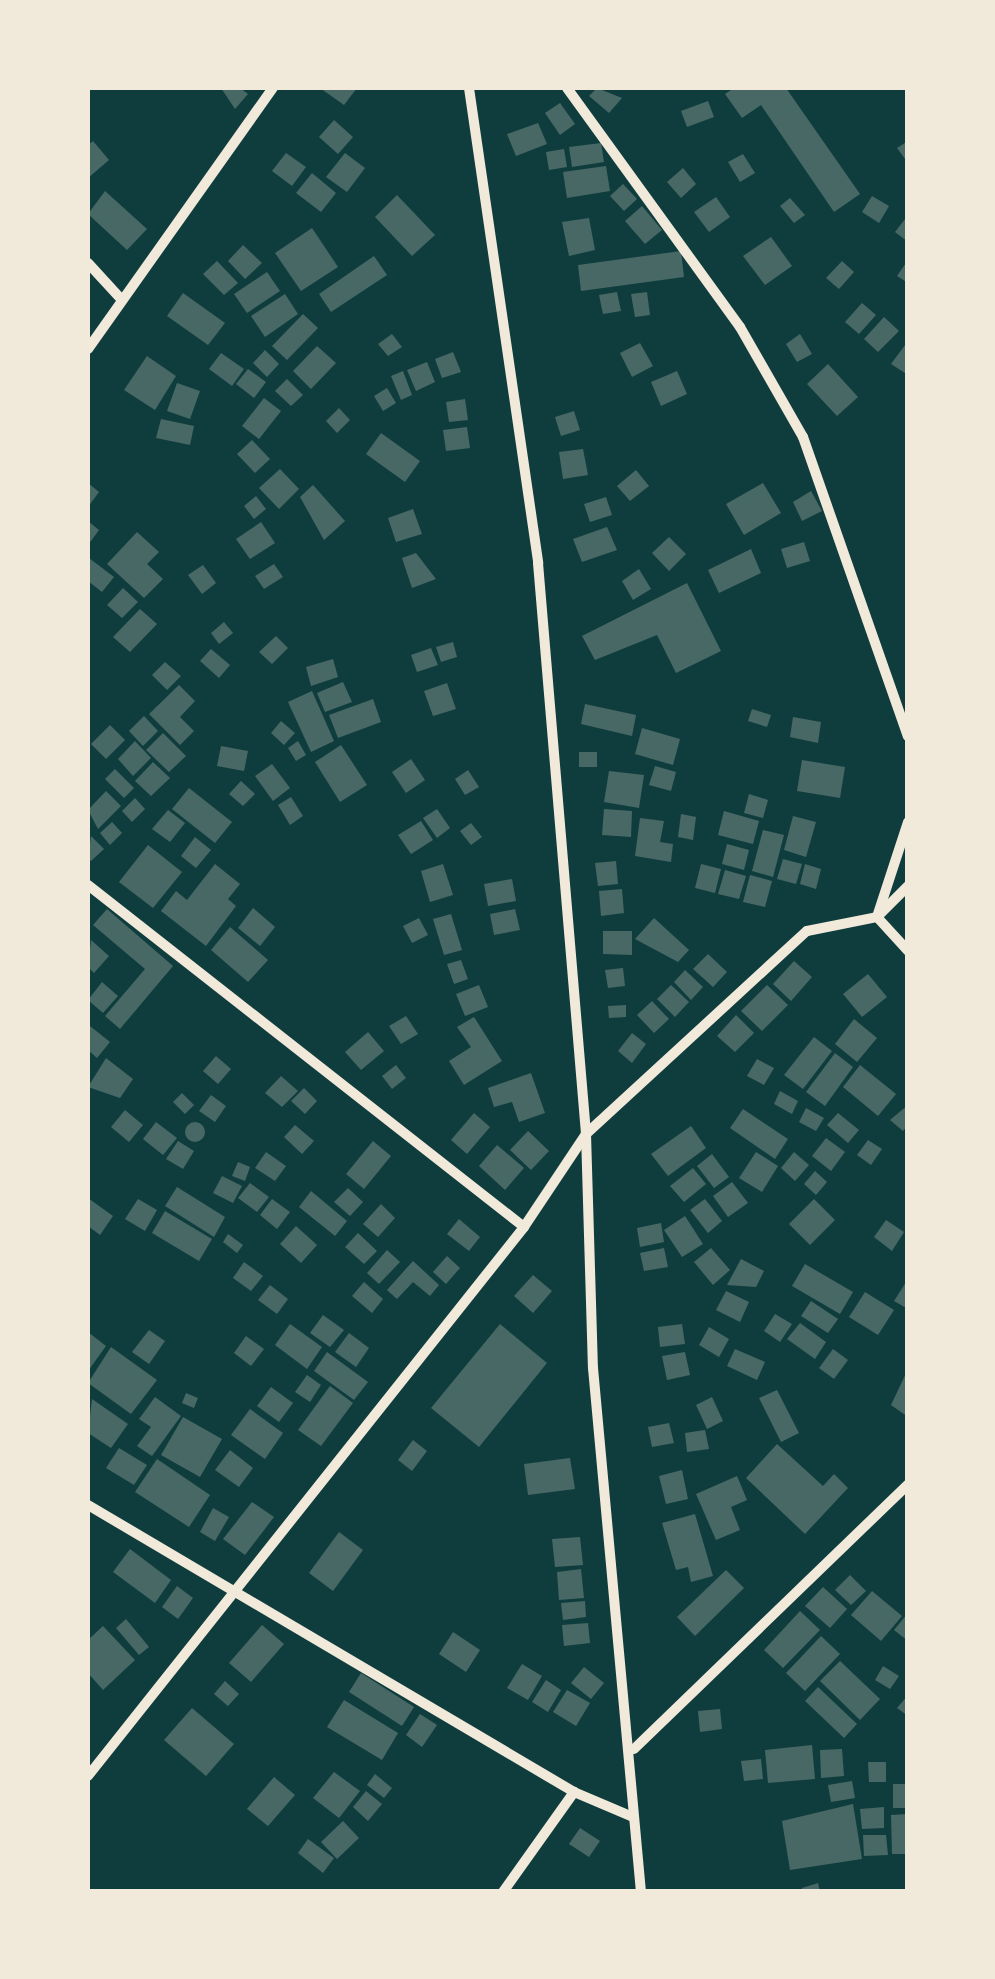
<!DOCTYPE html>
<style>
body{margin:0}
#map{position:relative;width:995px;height:1979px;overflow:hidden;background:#0f3d3e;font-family:Ubuntu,sans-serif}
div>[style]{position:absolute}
.building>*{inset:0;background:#486865}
.round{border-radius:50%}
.minor>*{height:10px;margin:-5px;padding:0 5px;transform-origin:5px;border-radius:5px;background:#f1e9da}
span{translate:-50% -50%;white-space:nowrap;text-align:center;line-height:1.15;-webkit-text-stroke:10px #f1e9da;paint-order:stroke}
.frame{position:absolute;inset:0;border:90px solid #f1e9da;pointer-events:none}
</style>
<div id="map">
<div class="building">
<i style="clip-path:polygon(221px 88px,240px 88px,248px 94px,235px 109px)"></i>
<i style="clip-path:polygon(320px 88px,357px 88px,344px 105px)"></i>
<i style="clip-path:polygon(597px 88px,622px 98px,609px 113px,589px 96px)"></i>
<i style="clip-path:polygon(734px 88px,786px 88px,860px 194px,834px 212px,761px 105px,742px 118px,725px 94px)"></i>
<i style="clip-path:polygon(708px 101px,714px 117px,687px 127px,681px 111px)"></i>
<i style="clip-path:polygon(560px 103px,575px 124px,560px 135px,545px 113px)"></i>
<i style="clip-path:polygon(334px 120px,353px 137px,338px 154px,319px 137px)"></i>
<i style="clip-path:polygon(538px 123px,547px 144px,516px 156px,507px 134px)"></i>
<i style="clip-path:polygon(93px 141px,109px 160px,88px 178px,88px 145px)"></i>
<i style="clip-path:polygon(908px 141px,908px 163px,897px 148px)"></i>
<i style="clip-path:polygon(601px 143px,604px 162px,572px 167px,569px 147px)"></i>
<i style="clip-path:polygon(564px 149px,567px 167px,549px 170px,546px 152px)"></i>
<i style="clip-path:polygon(286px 153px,306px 167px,292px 186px,272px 171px)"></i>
<i style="clip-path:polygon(345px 153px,365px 168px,347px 192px,326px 177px)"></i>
<i style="clip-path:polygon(743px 154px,755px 173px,740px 182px,728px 162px)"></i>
<i style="clip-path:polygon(606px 166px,610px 191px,567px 198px,563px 172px)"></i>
<i style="clip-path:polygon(683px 168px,696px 184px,681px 198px,667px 182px)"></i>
<i style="clip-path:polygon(312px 173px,336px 193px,321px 212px,296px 193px)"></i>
<i style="clip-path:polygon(623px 184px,637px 199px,624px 211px,610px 196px)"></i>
<i style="clip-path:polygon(105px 191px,147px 229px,127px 250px,88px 214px)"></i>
<i style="clip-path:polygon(397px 195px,435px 235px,412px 256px,375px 217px)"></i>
<i style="clip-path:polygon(872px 196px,889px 206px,879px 223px,862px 212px)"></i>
<i style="clip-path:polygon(716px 197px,730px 217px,709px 232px,694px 212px)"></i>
<i style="clip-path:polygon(790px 198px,805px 215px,794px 223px,780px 206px)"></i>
<i style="clip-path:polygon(642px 206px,662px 230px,645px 244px,625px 221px)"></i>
<i style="clip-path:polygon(589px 218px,595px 250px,569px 256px,562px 222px)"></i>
<i style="clip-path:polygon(905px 219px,908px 221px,908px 242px,895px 232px)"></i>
<i style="clip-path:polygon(312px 228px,338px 267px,301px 291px,275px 253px)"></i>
<i style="clip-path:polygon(771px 237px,792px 266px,765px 285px,743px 256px)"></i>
<i style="clip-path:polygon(243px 245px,262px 263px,245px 279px,228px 261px)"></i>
<i style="clip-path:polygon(681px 251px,684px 277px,581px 291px,578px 265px)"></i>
<i style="clip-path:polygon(374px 256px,387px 275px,331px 312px,319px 294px)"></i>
<i style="clip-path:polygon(908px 260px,908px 283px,897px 276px)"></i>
<i style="clip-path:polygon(217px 261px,238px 283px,224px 295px,203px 274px)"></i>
<i style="clip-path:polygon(842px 261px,854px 272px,839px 289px,826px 278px)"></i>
<i style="clip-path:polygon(267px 272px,280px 291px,247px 313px,234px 294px)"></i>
<i style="clip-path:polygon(617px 292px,621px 311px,603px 314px,599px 295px)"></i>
<i style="clip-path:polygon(647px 292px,650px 315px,635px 317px,631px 294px)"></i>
<i style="clip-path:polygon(183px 293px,225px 323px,208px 345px,167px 316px)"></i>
<i style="clip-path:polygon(285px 294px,298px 314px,265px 337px,251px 316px)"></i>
<i style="clip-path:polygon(862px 303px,876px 315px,859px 334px,845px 322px)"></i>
<i style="clip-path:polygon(303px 314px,318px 328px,287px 360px,272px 346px)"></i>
<i style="clip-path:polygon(884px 317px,899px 331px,878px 352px,864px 339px)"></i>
<i style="clip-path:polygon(392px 334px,402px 347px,388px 356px,378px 344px)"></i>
<i style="clip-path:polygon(800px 334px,812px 354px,797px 362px,786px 344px)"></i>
<i style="clip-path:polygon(908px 341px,908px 375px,891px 364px)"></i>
<i style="clip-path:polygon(640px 343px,653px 366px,632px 377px,620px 353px)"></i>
<i style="clip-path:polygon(317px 346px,336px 363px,311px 389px,293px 371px)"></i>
<i style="clip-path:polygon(265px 350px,279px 364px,267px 377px,253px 363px)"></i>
<i style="clip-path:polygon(453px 352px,461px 372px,442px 378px,435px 359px)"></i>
<i style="clip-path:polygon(221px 353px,244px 369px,232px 386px,209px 369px)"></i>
<i style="clip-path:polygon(147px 356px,176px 376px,155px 410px,124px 390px)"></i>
<i style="clip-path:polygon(427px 362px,435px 382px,416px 391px,407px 370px)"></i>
<i style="clip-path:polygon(828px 364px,858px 397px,837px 416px,807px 384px)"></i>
<i style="clip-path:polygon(248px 369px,266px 382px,254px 398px,236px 384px)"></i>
<i style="clip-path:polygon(403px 371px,412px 395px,401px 400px,391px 376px)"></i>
<i style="clip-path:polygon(677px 371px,687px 394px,661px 406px,651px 382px)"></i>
<i style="clip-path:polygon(287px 379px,303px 395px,291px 406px,275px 391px)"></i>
<i style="clip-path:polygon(177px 383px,200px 391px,190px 419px,167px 411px)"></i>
<i style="clip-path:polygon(387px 388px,396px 403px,383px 411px,374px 396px)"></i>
<i style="clip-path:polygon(264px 398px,281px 411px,259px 439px,242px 426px)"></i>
<i style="clip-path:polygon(465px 399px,468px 420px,449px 422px,446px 402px)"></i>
<i style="clip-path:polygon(339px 408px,350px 420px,337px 433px,326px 421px)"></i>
<i style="clip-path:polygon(574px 411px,580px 430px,561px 436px,555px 417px)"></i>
<i style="clip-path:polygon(161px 419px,194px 426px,190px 445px,156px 438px)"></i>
<i style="clip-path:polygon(467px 427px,470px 448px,446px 451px,443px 430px)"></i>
<i style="clip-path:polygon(381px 433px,420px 461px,405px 482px,366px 454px)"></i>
<i style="clip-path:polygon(252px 440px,270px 459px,255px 473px,237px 454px)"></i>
<i style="clip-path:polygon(583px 449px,588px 475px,563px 479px,559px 452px)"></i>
<i style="clip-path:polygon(280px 469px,299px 489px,279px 509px,259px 488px)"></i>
<i style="clip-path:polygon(636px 470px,649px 486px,630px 501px,617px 486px)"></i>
<i style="clip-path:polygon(88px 483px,99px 492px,88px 507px)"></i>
<i style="clip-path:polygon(763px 483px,781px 513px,744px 535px,726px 504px)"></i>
<i style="clip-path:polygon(313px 485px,345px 521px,324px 540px,300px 497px)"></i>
<i style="clip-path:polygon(811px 491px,822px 511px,802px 521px,793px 502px)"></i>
<i style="clip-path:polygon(256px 496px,266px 509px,254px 519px,244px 506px)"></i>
<i style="clip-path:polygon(606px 497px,612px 515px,590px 522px,584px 504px)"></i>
<i style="clip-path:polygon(413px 509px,422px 534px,396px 542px,388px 518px)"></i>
<i style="clip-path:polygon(88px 521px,99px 530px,88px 545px)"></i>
<i style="clip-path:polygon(261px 522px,275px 543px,250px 559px,236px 539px)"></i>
<i style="clip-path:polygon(607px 527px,617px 550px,582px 562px,573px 539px)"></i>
<i style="clip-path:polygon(137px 532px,159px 552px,147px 564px,163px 579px,144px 598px,107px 564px)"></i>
<i style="clip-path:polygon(669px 537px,686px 554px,669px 571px,652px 553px)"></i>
<i style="clip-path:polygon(804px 542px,810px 561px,787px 568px,781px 549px)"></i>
<i style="clip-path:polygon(751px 549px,761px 573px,719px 593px,708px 570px)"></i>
<i style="clip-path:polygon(416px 553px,436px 579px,412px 588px,402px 558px)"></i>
<i style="clip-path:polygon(89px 558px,114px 577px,102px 592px,88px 581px)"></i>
<i style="clip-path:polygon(274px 564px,283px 577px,264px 589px,255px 576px)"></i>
<i style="clip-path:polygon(203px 565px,216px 583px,202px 594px,188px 575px)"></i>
<i style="clip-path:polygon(639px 569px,651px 589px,633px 600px,622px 581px)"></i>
<i style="clip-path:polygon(687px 583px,721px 651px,676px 673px,657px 635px,595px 660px,582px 636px)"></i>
<i style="clip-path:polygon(123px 588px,138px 602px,122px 618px,107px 605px)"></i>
<i style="clip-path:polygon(140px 609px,157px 624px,130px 652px,113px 637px)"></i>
<i style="clip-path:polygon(224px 622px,233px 633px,219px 644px,211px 633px)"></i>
<i style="clip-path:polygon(276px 636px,288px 648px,272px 664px,259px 652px)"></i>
<i style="clip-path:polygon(453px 642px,457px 657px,441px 662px,436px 647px)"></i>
<i style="clip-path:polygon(431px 648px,438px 665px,417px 672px,411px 655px)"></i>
<i style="clip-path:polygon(211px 649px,230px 665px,219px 678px,200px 661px)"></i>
<i style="clip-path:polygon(333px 659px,338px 677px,311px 686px,306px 667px)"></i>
<i style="clip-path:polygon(165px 662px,181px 676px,167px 690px,152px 675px)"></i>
<i style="clip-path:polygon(343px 682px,352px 702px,325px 712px,317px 693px)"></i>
<i style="clip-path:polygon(447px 683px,456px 709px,433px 716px,424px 691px)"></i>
<i style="clip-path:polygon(179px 685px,195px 701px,180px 717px,194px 731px,180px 745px,149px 714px)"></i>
<i style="clip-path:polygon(312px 691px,334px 741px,311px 752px,288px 702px)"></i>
<i style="clip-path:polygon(373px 699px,381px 722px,338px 738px,329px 715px)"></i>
<i style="clip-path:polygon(585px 704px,636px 715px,632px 736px,581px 724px)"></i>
<i style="clip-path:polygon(752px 709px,771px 715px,767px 727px,748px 721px)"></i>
<i style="clip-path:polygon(144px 716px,158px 731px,143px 746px,129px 731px)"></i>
<i style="clip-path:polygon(793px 717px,821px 722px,818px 743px,790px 737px)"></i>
<i style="clip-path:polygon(281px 721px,295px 733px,284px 745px,271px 733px)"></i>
<i style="clip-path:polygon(110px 725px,125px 740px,106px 759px,91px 744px)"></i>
<i style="clip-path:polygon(642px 728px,680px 739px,673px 765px,635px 754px)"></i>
<i style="clip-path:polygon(163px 733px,186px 756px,169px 772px,146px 750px)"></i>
<i style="clip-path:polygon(135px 741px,151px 758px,133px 776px,118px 759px)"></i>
<i style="clip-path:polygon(298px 741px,306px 755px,296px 761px,288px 748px)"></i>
<i style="clip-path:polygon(341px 745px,367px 785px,340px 802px,315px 762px)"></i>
<i style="clip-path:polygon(221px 746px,248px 751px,244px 771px,217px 766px)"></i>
<i style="clip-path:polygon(579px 752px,597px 752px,597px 767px,579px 767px)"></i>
<i style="clip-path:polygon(411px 759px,425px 780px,406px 793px,392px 772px)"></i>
<i style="clip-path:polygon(802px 760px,845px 767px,840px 798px,797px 791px)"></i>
<i style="clip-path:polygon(153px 762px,170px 778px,151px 796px,135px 781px)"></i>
<i style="clip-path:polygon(272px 764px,290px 788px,273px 801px,255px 776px)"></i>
<i style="clip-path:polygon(655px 766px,676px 772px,671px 791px,649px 785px)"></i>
<i style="clip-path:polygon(115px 769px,134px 788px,124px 798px,105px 779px)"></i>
<i style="clip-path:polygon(468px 770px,479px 787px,465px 795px,455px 779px)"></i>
<i style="clip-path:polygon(609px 771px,644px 775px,639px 808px,604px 802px)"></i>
<i style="clip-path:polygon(241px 781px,255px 794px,243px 806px,229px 794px)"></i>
<i style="clip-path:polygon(189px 788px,232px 822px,215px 843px,172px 809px)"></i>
<i style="clip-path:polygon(106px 791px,121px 806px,98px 829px,88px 810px)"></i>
<i style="clip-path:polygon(749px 794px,768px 800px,763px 818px,744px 813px)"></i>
<i style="clip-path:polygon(291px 797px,303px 816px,290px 825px,278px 805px)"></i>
<i style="clip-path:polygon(135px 798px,145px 809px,132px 822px,122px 811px)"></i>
<i style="clip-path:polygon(437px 809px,450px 828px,437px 838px,423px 818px)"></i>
<i style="clip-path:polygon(604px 809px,632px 811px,631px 837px,602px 835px)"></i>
<i style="clip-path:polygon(168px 810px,185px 823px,170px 842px,152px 829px)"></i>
<i style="clip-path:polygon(724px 811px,759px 821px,753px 844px,718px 835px)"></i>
<i style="clip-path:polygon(681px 814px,696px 817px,693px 840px,678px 837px)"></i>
<i style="clip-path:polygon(793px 816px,816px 822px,806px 857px,784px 850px)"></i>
<i style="clip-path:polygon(640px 818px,664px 821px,660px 842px,673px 844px,671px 862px,635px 856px)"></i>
<i style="clip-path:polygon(421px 821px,433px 840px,411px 854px,398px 835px)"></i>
<i style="clip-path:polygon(112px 822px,122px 833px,110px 845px,100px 833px)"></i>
<i style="clip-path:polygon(471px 823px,482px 837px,471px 845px,460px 831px)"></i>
<i style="clip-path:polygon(763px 830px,784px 835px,773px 877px,752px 871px)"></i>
<i style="clip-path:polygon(91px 836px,104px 849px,91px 861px,88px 858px)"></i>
<i style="clip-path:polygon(195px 837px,211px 850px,196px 868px,181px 856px)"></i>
<i style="clip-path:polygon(727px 844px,749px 850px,744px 870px,722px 864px)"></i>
<i style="clip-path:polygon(148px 845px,182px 872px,153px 908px,119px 882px)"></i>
<i style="clip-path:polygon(783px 859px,802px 864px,796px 884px,777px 879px)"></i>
<i style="clip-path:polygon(616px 861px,618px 884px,598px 886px,595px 863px)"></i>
<i style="clip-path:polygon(215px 864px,240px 884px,228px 899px,236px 906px,206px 946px,161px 911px,176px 891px,187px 900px)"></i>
<i style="clip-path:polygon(443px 864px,453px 895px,430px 902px,421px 871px)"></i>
<i style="clip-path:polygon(701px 864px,721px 869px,715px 893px,695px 888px)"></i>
<i style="clip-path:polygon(805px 864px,821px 869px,816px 889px,800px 884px)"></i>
<i style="clip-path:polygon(725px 870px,746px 876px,739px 899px,718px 894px)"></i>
<i style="clip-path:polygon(750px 875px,772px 881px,765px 907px,743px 902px)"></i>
<i style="clip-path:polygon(512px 879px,516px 901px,488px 906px,484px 884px)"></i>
<i style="clip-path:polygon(622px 889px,624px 913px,601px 916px,599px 891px)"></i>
<i style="clip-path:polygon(253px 908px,275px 927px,260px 946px,238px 928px)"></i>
<i style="clip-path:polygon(107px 909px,173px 966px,120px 1029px,105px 1016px,145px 969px,93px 925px)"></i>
<i style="clip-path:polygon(515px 909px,520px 930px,494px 935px,490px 914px)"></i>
<i style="clip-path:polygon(451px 914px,462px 950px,444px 955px,433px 919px)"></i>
<i style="clip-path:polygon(419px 918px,428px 935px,412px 943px,403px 926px)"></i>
<i style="clip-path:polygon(654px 918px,689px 950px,678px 962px,635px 939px)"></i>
<i style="clip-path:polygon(230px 927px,268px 960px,248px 982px,211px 950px)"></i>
<i style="clip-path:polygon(603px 931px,632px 931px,632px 955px,603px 954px)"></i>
<i style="clip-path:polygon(91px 940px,109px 956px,94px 973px,88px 967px)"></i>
<i style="clip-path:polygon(708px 954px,727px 972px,713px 987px,693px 969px)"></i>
<i style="clip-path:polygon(461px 960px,468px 979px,454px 984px,447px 964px)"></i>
<i style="clip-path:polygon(794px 961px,812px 977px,791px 1001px,773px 984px)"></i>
<i style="clip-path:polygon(623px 968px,625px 986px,608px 988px,605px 970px)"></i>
<i style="clip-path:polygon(685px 970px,703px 987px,691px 1000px,674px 982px)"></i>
<i style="clip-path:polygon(868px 974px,887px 997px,862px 1017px,843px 994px)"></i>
<i style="clip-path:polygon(102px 982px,118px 996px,103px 1013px,88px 1000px)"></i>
<i style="clip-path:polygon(479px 985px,488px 1007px,465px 1016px,456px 994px)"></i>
<i style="clip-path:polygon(671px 985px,689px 1002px,675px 1017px,657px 999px)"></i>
<i style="clip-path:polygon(767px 985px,788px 1005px,762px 1031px,741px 1011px)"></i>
<i style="clip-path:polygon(652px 1001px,669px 1019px,654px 1033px,637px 1015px)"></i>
<i style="clip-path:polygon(626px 1005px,626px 1017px,609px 1018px,608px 1006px)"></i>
<i style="clip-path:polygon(736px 1015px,754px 1033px,735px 1052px,717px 1036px)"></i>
<i style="clip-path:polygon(406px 1016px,418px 1034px,401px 1044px,389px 1026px)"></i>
<i style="clip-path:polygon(474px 1017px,502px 1061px,464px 1085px,449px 1061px,471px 1047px,457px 1027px)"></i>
<i style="clip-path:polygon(854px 1019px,877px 1038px,857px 1062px,835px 1044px)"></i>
<i style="clip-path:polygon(90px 1026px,110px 1042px,97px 1058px,88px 1050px)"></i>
<i style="clip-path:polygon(368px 1032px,384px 1051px,361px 1070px,345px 1052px)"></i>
<i style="clip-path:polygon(632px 1033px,646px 1044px,632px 1063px,618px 1051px)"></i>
<i style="clip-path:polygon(814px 1037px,832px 1051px,803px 1089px,784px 1075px)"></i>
<i style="clip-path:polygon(835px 1053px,853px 1067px,825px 1106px,806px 1092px)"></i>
<i style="clip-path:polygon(216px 1056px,231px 1069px,218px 1084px,203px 1071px)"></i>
<i style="clip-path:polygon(106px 1058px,133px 1079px,120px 1098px,88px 1087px)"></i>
<i style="clip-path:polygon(757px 1059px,774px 1068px,764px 1085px,747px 1076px)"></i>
<i style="clip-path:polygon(396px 1065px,406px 1078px,392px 1089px,382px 1076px)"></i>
<i style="clip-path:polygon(860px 1065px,896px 1094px,878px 1116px,843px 1087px)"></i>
<i style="clip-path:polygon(531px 1073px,545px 1113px,519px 1122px,512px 1102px,494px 1107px,488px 1088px)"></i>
<i style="clip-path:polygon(281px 1076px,298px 1091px,282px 1107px,265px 1093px)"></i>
<i style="clip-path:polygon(304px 1088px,317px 1101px,305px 1114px,291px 1101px)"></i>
<i style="clip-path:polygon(780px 1091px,798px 1101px,792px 1114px,774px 1104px)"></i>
<i style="clip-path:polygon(182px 1093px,194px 1105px,185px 1114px,173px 1102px)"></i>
<i style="clip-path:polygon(211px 1095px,226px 1106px,215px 1122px,199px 1111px)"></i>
<i style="clip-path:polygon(908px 1105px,908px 1125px,903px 1131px,890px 1120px)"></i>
<i style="clip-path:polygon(806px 1108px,824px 1118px,816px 1131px,799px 1122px)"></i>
<i style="clip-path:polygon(743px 1109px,788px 1139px,775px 1159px,730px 1128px)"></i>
<i style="clip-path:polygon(125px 1110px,143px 1125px,129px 1142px,111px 1127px)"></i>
<i style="clip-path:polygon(474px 1113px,490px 1127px,467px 1154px,451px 1140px)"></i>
<i style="clip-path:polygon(838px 1113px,859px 1130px,848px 1143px,827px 1125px)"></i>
<i class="round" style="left:185px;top:1122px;width:20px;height:20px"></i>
<i style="clip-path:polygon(156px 1122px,177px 1138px,163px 1155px,143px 1139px)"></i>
<i style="clip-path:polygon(295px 1125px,314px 1141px,302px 1154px,284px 1137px)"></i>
<i style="clip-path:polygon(691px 1126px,706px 1148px,668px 1176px,651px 1154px)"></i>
<i style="clip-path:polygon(528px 1131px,549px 1151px,531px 1170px,510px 1150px)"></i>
<i style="clip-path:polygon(826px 1138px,845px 1152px,831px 1171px,812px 1156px)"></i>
<i style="clip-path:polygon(868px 1140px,882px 1149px,871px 1165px,857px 1155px)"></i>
<i style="clip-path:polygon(178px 1141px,194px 1151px,183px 1169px,166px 1159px)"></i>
<i style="clip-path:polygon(373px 1141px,391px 1156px,364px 1189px,346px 1174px)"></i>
<i style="clip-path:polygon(497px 1145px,524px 1168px,505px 1190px,479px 1166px)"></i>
<i style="clip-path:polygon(266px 1152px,286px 1166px,275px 1181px,255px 1168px)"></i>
<i style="clip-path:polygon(756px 1152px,778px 1166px,762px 1192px,739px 1178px)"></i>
<i style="clip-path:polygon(794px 1152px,809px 1165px,795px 1181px,781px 1168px)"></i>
<i style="clip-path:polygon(712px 1154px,729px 1177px,714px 1188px,697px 1166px)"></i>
<i style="clip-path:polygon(238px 1162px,250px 1167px,245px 1181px,232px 1176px)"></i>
<i style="clip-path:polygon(693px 1168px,706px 1184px,684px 1202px,670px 1186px)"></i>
<i style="clip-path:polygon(815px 1171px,827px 1182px,816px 1195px,804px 1184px)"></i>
<i style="clip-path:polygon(222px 1176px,242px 1186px,233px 1203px,213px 1193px)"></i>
<i style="clip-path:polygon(732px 1182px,748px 1203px,728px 1217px,713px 1196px)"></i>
<i style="clip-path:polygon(250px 1183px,269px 1197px,257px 1212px,238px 1198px)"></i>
<i style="clip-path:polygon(177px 1187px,225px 1217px,214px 1237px,165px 1206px)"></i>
<i style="clip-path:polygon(348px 1188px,363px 1202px,350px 1216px,334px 1202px)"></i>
<i style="clip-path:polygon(311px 1191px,347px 1221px,335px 1236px,299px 1207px)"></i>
<i style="clip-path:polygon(88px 1198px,113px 1216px,100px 1235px,88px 1226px)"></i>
<i style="clip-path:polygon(138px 1199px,157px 1210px,145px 1231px,125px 1219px)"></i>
<i style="clip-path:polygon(272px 1199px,290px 1212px,277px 1229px,260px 1215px)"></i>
<i style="clip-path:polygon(705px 1199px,722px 1221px,708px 1233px,690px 1210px)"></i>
<i style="clip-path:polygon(814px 1199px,835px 1220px,810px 1245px,789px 1224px)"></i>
<i style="clip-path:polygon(381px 1204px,395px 1218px,378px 1237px,363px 1224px)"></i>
<i style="clip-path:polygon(165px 1211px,212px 1239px,199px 1261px,152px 1233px)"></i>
<i style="clip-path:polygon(685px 1216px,703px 1244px,682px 1257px,664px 1230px)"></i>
<i style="clip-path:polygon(459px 1219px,480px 1237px,469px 1251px,447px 1234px)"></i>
<i style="clip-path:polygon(886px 1220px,904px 1232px,892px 1251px,874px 1237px)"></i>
<i style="clip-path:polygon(661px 1223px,664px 1242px,640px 1247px,637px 1228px)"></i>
<i style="clip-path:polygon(296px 1226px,317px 1245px,301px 1263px,280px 1244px)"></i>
<i style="clip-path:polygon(358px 1233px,377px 1251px,364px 1264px,345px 1247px)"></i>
<i style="clip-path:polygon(228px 1234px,243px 1245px,237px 1253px,223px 1242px)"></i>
<i style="clip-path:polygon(664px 1248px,668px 1267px,644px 1271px,640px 1253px)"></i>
<i style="clip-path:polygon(711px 1248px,730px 1270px,713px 1285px,694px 1262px)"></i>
<i style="clip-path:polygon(387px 1250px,400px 1262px,379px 1284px,367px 1273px)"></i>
<i style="clip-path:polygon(447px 1256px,460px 1268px,446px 1284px,433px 1272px)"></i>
<i style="clip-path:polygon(741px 1259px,764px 1271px,756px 1287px,727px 1285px)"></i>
<i style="clip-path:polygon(413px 1261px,439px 1285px,430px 1296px,413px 1282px,397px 1299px,387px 1290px)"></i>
<i style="clip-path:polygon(244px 1262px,263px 1276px,251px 1291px,233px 1278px)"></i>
<i style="clip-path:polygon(805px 1264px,853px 1292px,840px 1314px,792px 1286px)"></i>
<i style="clip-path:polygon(533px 1275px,552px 1291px,533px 1313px,514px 1296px)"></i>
<i style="clip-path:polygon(908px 1279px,908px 1309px,894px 1301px)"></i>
<i style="clip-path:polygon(364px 1282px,383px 1299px,372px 1313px,352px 1296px)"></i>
<i style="clip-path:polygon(270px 1285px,288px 1299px,277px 1314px,258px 1300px)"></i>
<i style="clip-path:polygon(726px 1291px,749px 1302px,740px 1322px,716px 1310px)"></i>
<i style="clip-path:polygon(865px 1292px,894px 1310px,878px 1335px,849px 1317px)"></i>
<i style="clip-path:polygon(811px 1301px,838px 1319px,828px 1333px,801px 1316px)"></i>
<i style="clip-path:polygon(775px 1314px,792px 1324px,780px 1342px,764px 1331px)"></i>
<i style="clip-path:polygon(323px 1315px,344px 1330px,330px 1347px,310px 1333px)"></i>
<i style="clip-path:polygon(800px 1323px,826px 1342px,815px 1359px,787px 1339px)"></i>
<i style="clip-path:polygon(290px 1324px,322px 1347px,307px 1369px,275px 1345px)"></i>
<i style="clip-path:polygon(500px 1324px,547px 1363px,479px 1447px,431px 1408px)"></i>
<i style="clip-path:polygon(682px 1324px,685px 1344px,660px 1347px,658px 1327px)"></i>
<i style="clip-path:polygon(709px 1327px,729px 1339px,719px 1357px,699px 1345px)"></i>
<i style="clip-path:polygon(149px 1330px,165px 1341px,149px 1364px,132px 1352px)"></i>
<i style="clip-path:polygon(88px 1332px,106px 1346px,88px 1371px)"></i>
<i style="clip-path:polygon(349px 1333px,369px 1348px,356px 1367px,335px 1352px)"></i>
<i style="clip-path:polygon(246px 1336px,264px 1349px,251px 1366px,234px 1353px)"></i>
<i style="clip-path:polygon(111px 1347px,157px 1380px,131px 1414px,88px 1383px)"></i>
<i style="clip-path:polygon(735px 1349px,765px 1362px,757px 1380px,727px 1366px)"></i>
<i style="clip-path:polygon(833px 1349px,848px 1360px,834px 1379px,819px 1368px)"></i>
<i style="clip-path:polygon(327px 1352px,368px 1382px,354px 1400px,314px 1371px)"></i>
<i style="clip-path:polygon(685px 1352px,690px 1375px,667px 1380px,662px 1356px)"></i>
<i style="clip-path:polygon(908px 1369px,908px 1417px,891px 1405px)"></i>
<i style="clip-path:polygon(307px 1375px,321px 1385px,310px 1402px,295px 1392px)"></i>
<i style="clip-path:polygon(330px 1386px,353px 1403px,321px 1446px,298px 1430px)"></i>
<i style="clip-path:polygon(271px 1387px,293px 1403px,279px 1422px,257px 1406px)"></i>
<i style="clip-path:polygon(777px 1390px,799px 1433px,781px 1442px,759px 1398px)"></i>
<i style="clip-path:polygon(186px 1393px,198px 1398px,194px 1408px,182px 1403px)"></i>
<i style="clip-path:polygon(155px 1397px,181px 1416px,152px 1456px,137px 1446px,151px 1427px,139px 1419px)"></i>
<i style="clip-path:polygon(712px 1397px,723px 1421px,707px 1429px,696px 1405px)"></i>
<i style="clip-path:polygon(92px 1399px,128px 1424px,111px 1448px,88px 1433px)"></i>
<i style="clip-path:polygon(250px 1409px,283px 1433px,265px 1459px,231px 1435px)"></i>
<i style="clip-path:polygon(183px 1417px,222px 1439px,200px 1477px,161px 1455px)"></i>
<i style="clip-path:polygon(669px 1423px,674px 1443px,652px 1447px,648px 1427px)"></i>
<i style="clip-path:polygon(705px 1430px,709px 1449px,687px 1452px,685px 1433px)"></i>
<i style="clip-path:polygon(413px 1440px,427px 1451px,412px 1471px,398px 1460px)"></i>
<i style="clip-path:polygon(777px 1444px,823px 1486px,834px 1474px,848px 1488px,805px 1534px,746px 1478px)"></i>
<i style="clip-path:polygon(119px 1448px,147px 1465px,134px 1485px,106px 1468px)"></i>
<i style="clip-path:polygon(230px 1450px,253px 1468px,239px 1487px,215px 1470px)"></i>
<i style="clip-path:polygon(570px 1458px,575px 1489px,528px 1495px,524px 1464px)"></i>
<i style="clip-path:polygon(157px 1459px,210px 1495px,189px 1527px,135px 1492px)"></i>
<i style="clip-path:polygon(682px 1470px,688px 1499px,666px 1504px,659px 1476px)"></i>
<i style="clip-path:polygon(737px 1476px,747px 1500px,731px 1507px,740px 1530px,716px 1540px,696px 1494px)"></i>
<i style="clip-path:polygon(252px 1502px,274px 1517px,245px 1555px,223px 1539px)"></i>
<i style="clip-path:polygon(213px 1508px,229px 1517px,215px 1541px,200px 1532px)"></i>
<i style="clip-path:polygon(695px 1514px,713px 1576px,691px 1582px,688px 1567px,676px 1570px,662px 1523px)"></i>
<i style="clip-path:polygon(339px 1532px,363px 1550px,333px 1591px,309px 1573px)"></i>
<i style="clip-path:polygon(580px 1537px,583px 1565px,555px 1567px,552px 1539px)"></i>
<i style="clip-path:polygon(130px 1549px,171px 1580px,155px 1603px,113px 1572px)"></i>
<i style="clip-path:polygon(581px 1569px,584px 1598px,559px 1600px,557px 1572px)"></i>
<i style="clip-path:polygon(726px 1570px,744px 1588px,695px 1636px,677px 1617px)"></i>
<i style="clip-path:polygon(850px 1575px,866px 1591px,851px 1605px,835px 1590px)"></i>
<i style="clip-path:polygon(177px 1586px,193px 1598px,178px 1619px,162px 1607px)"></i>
<i style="clip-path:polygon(823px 1587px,847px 1609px,830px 1628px,805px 1606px)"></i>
<i style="clip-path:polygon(872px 1591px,902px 1616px,881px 1641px,851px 1615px)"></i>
<i style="clip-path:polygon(585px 1601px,586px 1617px,563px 1620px,561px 1603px)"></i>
<i style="clip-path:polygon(800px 1611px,820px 1630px,783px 1668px,764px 1650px)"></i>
<i style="clip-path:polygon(908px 1613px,908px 1641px,894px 1630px)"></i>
<i style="clip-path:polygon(126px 1619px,149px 1647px,139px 1655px,116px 1628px)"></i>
<i style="clip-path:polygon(588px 1623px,590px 1643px,564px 1646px,562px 1625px)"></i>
<i style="clip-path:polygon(262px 1625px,284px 1644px,251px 1682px,229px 1663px)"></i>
<i style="clip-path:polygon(103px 1626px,135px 1660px,103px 1690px,88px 1673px,88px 1640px)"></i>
<i style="clip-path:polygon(453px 1632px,480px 1650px,466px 1672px,439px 1654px)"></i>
<i style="clip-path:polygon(821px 1636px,840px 1654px,805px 1691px,786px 1673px)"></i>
<i style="clip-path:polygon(840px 1661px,880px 1699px,860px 1720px,820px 1681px)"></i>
<i style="clip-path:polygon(522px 1664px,542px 1676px,528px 1700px,507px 1688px)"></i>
<i style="clip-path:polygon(883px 1666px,899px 1676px,890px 1689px,875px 1680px)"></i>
<i style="clip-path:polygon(584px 1667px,604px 1683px,591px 1699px,571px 1683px)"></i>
<i style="clip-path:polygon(361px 1673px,414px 1707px,402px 1726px,349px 1692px)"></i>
<i style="clip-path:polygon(546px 1680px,561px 1690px,548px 1712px,532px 1702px)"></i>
<i style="clip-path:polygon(225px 1681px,239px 1694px,228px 1706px,214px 1694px)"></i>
<i style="clip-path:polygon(818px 1687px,857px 1724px,844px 1738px,805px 1701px)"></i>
<i style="clip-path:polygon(567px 1690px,590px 1703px,576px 1726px,553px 1712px)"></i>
<i style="clip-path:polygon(908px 1695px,908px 1716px,897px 1708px)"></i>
<i style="clip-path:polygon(344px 1700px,398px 1733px,382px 1760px,327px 1727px)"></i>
<i style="clip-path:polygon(192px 1708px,234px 1744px,206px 1776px,164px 1740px)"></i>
<i style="clip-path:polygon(720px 1709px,722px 1729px,700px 1732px,698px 1711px)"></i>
<i style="clip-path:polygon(420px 1714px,437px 1725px,422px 1747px,406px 1735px)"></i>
<i style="clip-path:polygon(812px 1745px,815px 1779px,768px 1783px,765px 1750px)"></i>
<i style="clip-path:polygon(842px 1749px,844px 1776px,821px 1778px,820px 1750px)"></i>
<i style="clip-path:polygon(761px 1759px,763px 1779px,744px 1781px,741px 1761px)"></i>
<i style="clip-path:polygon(868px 1762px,886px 1762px,886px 1782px,869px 1782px)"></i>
<i style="clip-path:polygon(334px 1772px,360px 1791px,339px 1818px,313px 1798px)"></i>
<i style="clip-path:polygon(375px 1774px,392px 1788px,384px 1798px,367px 1785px)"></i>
<i style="clip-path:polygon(274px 1777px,295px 1795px,268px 1826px,247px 1809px)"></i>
<i style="clip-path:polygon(852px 1781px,855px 1798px,831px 1802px,828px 1785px)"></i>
<i style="clip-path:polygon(893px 1784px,908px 1784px,908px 1808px,893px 1808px)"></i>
<i style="clip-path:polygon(366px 1791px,382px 1804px,368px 1821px,353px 1807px)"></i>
<i style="clip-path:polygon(853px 1804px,862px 1859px,790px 1870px,782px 1821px)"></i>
<i style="clip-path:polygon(884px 1807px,884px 1828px,862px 1829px,860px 1809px)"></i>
<i style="clip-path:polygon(908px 1814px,908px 1854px,892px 1854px,891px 1815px)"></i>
<i style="clip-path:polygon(343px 1821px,359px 1838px,337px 1859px,321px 1842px)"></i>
<i style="clip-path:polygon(580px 1828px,600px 1841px,589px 1857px,569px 1844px)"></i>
<i style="clip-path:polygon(863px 1835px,886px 1835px,888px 1855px,864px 1856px)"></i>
<i style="clip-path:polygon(308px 1839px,334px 1858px,323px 1873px,298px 1853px)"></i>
<i style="clip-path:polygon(818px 1883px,820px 1892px,803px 1892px,802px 1888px)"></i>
</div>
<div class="minor">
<i style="left:469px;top:88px;width:480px;rotate:81.7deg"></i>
<i style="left:538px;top:563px;width:573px;rotate:85.19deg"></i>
<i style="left:586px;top:1134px;width:234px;rotate:88.3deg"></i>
<i style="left:593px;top:1368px;width:526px;rotate:84.77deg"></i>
<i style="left:567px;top:88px;width:295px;rotate:54.1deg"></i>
<i style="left:740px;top:327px;width:127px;rotate:60.2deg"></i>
<i style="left:803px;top:437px;width:317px;rotate:70.7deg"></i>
<i style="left:88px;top:263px;width:50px;rotate:47.4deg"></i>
<i style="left:88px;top:349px;width:320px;rotate:-54.7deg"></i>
<i style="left:908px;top:822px;width:100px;rotate:108.1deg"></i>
<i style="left:877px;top:917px;width:46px;rotate:47.6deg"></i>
<i style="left:88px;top:885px;width:554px;rotate:38.11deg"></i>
<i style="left:88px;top:1505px;width:564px;rotate:30.56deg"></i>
<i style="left:574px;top:1792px;width:64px;rotate:23deg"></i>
<i style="left:634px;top:1749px;width:381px;rotate:-44deg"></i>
<i style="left:88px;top:1776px;width:701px;rotate:-51.54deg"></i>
<i style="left:524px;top:1227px;width:112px;rotate:-56.3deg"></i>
<i style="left:586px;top:1134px;width:300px;rotate:-42.6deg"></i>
<i style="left:807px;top:931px;width:71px;rotate:-11.3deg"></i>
<i style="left:877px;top:917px;width:44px;rotate:-45deg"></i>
<i style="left:503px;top:1892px;width:123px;rotate:-54.6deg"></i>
</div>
<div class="frame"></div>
</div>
